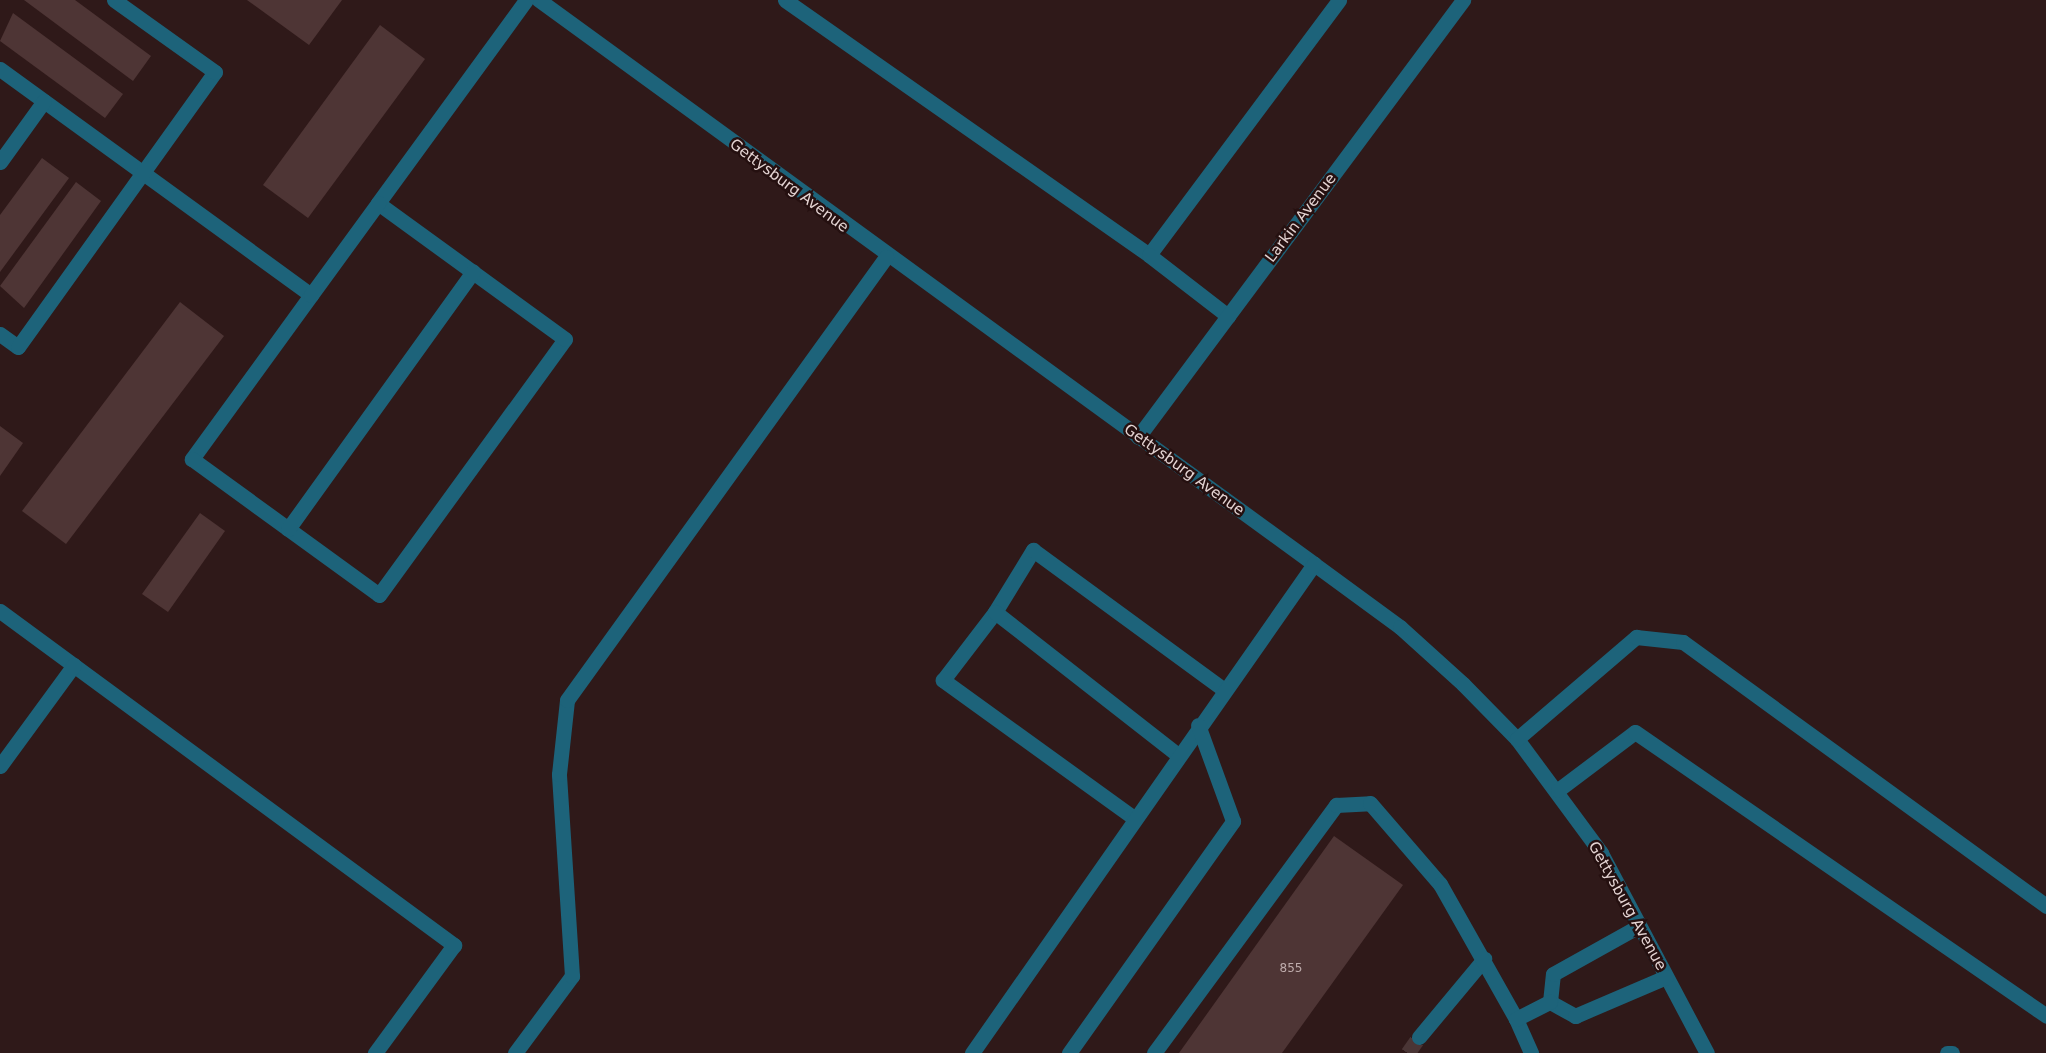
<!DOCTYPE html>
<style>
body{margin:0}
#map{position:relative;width:2046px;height:1053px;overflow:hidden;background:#2f1919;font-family:"DejaVu Sans",sans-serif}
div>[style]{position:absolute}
.building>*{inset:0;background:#4e3535}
.minor-tunnel>*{height:15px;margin-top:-7.5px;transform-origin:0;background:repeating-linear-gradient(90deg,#4a3535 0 15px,transparent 0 23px)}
.minor>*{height:15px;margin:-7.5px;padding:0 7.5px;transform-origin:7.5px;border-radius:7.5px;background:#1d637a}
span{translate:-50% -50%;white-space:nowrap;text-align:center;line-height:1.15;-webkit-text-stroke:5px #251010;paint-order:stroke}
.number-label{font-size:12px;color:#beacac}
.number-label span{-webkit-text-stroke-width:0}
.street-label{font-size:15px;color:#e4d4d3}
</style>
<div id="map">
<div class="building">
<i style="clip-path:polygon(24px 0,75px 0,151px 56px,133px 81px)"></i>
<i style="clip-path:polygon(247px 0,342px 0,309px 45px)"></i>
<i style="clip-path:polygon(13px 13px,123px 94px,105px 118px,0 41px)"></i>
<i style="clip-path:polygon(380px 25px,425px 59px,308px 218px,263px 185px)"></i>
<i style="clip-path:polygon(42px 158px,69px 178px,0 272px,0 215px)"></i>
<i style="clip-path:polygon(76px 182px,101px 201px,24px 308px,0 286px)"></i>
<i style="clip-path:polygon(180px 302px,224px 336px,66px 544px,22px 511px)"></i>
<i style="clip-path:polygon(0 426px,23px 443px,0 476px)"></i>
<i style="clip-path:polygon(200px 513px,225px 531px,168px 612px,142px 594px)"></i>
<i style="clip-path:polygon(1334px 836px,1403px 885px,1282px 1053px,1179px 1053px)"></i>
</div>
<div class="minor-tunnel">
<i style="left:1408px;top:1053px;width:19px;rotate:-55deg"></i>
</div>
<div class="minor">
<i style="left:539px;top:0;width:958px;rotate:36.04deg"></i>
<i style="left:1314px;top:564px;width:107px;rotate:36.2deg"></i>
<i style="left:1400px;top:627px;width:85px;rotate:42.1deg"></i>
<i style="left:1463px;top:684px;width:77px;rotate:45.5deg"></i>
<i style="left:1517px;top:739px;width:142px;rotate:53.6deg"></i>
<i style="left:1601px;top:853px;width:226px;rotate:62.1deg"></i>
<i style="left:785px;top:0;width:444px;rotate:35deg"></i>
<i style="left:1149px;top:255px;width:318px;rotate:-53.3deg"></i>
<i style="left:0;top:69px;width:384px;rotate:36deg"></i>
<i style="left:311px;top:295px;width:203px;rotate:126deg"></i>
<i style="left:192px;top:459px;width:231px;rotate:36deg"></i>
<i style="left:379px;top:595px;width:316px;rotate:-54deg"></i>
<i style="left:565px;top:339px;width:231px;rotate:-144deg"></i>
<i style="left:378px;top:203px;width:251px;rotate:-53.9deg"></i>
<i style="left:0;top:162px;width:75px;rotate:-54.2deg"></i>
<i style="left:1149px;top:255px;width:100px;rotate:37.7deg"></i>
<i style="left:311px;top:295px;width:114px;rotate:-53.9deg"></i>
<i style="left:0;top:334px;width:22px;rotate:36deg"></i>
<i style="left:18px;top:347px;width:338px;rotate:-54.4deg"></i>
<i style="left:215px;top:72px;width:124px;rotate:-144.5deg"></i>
<i style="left:1138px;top:437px;width:545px;rotate:-53.36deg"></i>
<i style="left:288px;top:529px;width:317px;rotate:-54.3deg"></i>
<i style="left:0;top:611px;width:564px;rotate:36.34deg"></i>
<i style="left:454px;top:945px;width:134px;rotate:126.2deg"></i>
<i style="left:995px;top:612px;width:73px;rotate:-58.5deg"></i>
<i style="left:1033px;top:550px;width:235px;rotate:36.2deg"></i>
<i style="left:1517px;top:739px;width:157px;rotate:-40.6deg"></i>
<i style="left:1636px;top:637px;width:47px;rotate:6.1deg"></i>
<i style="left:1683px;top:642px;width:449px;rotate:36deg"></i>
<i style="left:0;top:766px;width:125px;rotate:-53.8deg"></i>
<i style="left:1558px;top:790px;width:96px;rotate:-37deg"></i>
<i style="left:1635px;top:732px;width:500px;rotate:34.6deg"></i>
<i style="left:1134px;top:818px;width:236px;rotate:-144.2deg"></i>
<i style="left:943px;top:680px;width:86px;rotate:-52.6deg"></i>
<i style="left:995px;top:612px;width:232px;rotate:38deg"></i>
<i style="left:1550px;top:1002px;width:29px;rotate:29deg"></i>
<i style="left:1575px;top:1016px;width:99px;rotate:-23.2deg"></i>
<i style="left:1550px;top:1002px;width:28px;rotate:-84deg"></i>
<i style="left:1553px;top:974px;width:98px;rotate:-29.2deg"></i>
<i style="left:1516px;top:1019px;width:37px;rotate:66deg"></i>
<i style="left:1419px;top:1037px;width:102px;rotate:-50.2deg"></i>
<i style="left:515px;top:1053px;width:96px;rotate:-53.5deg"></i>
<i style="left:572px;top:976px;width:202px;rotate:-93.7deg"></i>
<i style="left:559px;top:774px;width:74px;rotate:-83.8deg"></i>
<i style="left:567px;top:700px;width:546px;rotate:-54.24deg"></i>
<i style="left:972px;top:1053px;width:597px;rotate:-55.03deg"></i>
<i style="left:1069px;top:1053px;width:284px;rotate:-54.7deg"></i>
<i style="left:1233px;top:821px;width:102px;rotate:-110deg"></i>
<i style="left:1154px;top:1053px;width:308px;rotate:-53.7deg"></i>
<i style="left:1336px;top:805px;width:34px;rotate:-3deg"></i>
<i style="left:1370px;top:803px;width:107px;rotate:49.2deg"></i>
<i style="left:1440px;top:884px;width:155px;rotate:60.6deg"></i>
<i style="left:1516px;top:1019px;width:38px;rotate:-27deg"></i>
<i style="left:1947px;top:1053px;width:5px"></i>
</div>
<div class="number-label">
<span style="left:1291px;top:969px">855</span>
</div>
<div class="street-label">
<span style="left:789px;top:186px;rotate:37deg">Gettysburg Avenue</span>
<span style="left:1301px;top:218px;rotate:-53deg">Larkin Avenue</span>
<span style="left:1184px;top:470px;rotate:36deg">Gettysburg Avenue</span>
<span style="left:1627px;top:906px;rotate:61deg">Gettysburg Avenue</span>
</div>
</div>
